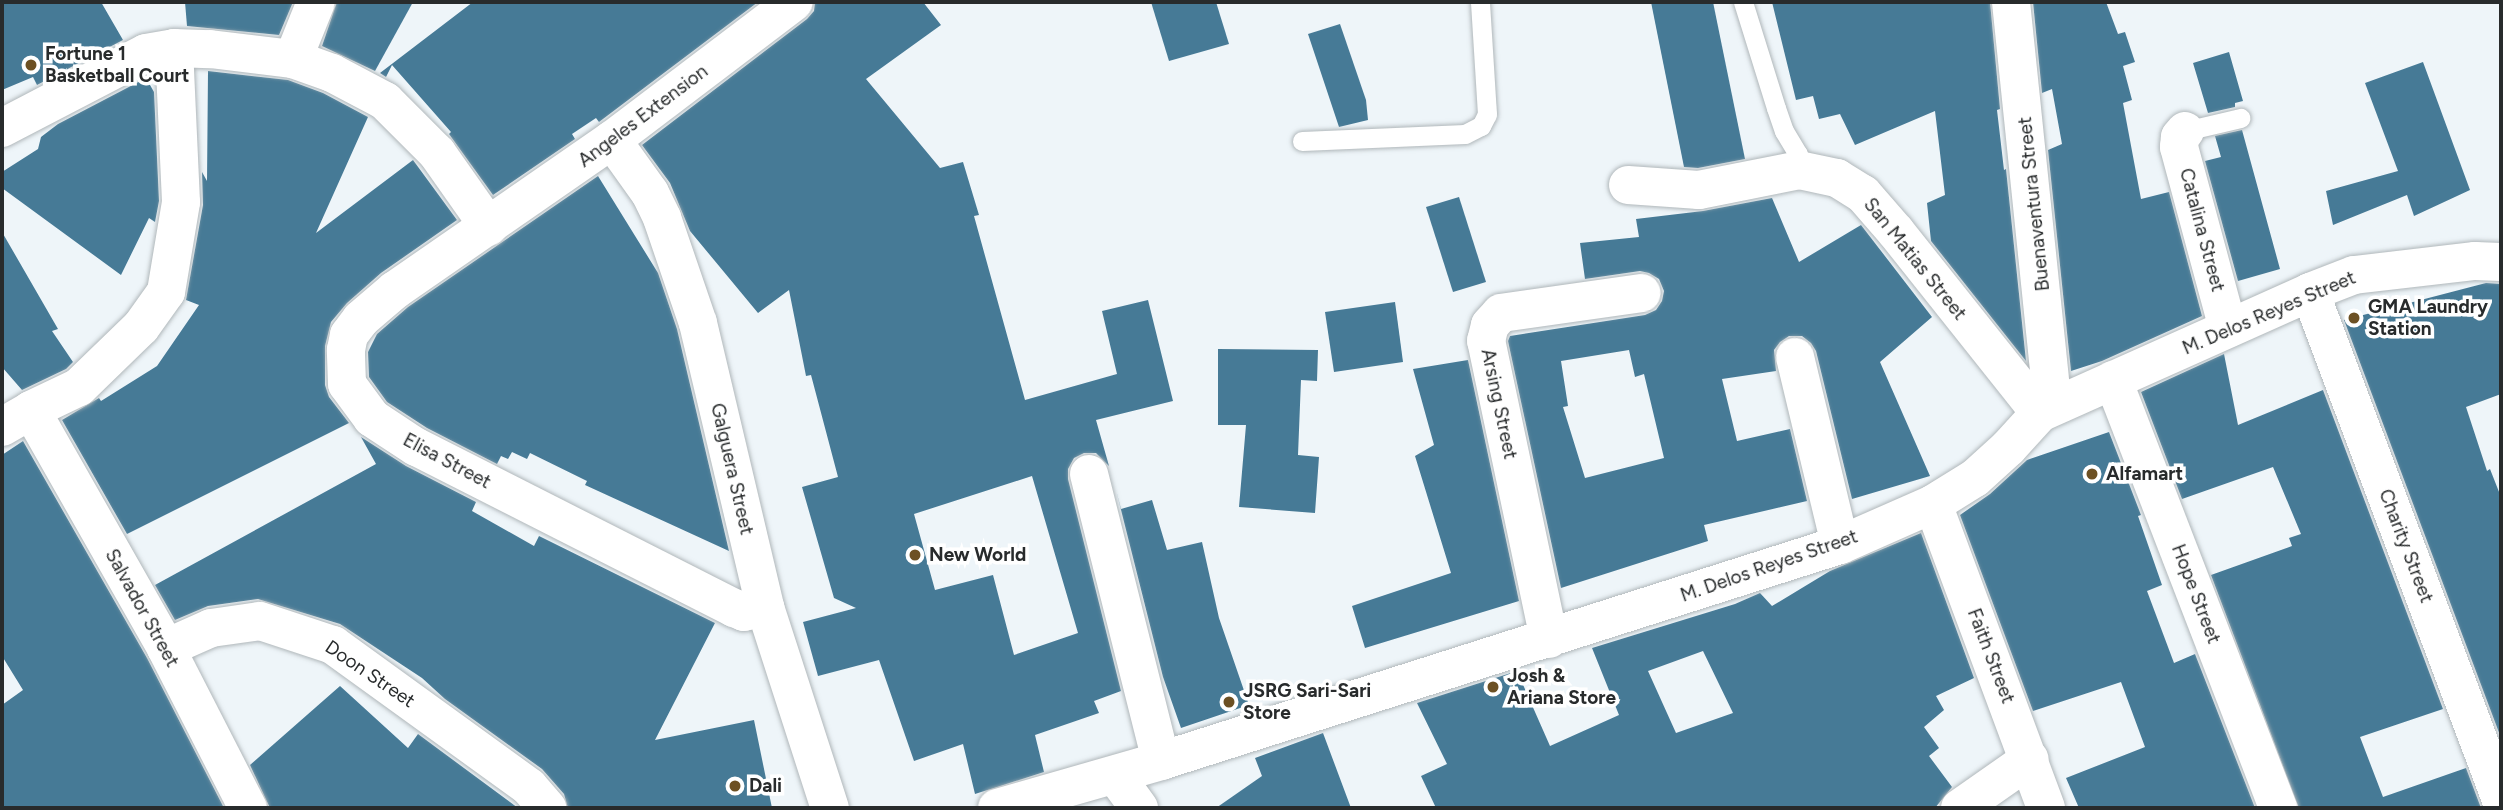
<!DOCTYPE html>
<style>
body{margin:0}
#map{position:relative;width:2503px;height:810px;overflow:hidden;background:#eef5f9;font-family:Figtree,sans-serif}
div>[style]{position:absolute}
.building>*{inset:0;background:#467a96}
.roads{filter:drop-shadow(0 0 2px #b0b7ba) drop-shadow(0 0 2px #b0b7ba)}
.service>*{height:19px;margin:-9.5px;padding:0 9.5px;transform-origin:9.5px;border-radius:9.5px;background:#fff}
.minor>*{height:38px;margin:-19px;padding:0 19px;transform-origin:19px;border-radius:19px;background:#fff}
.tertiary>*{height:38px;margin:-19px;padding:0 19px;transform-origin:19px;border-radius:19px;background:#fff}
.dots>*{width:19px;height:19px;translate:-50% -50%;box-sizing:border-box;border:4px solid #fff;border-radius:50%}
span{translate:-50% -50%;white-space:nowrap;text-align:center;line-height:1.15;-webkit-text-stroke:7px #fff;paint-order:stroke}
.poi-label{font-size:19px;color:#282b2c;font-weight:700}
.left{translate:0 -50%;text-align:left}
.street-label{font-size:19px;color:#282b2c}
.frame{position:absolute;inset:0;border:4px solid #282b2c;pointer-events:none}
</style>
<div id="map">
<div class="building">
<i style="clip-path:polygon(2px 2px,101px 2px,123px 40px,37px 85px,33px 77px,2px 90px)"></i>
<i style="clip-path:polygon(185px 2px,293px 2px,279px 35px,187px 26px)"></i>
<i style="clip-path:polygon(337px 2px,413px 2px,375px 71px,322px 46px)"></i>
<i style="clip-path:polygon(473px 2px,758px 2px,599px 122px,596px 118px,572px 134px,575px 139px,493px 195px,449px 134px,451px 132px,392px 65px,386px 77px,380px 73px)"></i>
<i style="clip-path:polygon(evenodd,815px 2px,923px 2px,941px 25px,866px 79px,940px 168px,963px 162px,979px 215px,974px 216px,1025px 400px,1117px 374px,1102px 311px,1148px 300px,1173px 401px,1096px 420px,1109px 466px,1096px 453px,1084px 453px,1074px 458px,1068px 469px,1068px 479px,1121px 691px,1094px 701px,1099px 713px,1035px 735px,1044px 772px,975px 794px,963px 744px,914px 761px,879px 660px,818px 676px,803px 622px,856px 608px,834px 598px,802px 487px,838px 477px,811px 375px,806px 376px,789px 290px,758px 313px,690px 231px,670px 183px,642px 145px,807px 19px,814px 11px,815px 2px,1032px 476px,1078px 633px,1014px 655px,993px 575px,935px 590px,914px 514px,1032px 476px)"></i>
<i style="clip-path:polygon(1151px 2px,1216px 2px,1229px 44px,1169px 61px)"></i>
<i style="clip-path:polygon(1651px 2px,1713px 2px,1745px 159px,1698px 168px,1684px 167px)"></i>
<i style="clip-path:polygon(1772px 2px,1990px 2px,2000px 109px,1997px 110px,2004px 170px,2006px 169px,2026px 361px,1931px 241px,1927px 203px,1945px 195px,1935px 111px,1855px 145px,1840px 114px,1819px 119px,1813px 96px,1796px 100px)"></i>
<i style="clip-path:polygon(2033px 2px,2106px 2px,2118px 34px,2125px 32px,2135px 62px,2123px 66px,2132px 100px,2123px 103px,2141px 199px,2169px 192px,2202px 316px,2102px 361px,2071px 371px,2048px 150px,2062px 144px,2052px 89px,2042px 93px)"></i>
<i style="clip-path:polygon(1340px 24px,1366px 100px,1368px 120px,1339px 127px,1308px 34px)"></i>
<i style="clip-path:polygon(2229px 52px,2243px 101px,2235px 103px,2235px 107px,2208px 113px,2193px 63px)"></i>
<i style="clip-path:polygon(2423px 62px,2470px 190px,2414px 216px,2407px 195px,2333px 225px,2326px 191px,2398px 171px,2365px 83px)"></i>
<i style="clip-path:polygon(208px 71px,288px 80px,323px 93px,368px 117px,316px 233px,413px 160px,457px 220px,381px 273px,347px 303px,331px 322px,325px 346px,325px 385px,329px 397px,349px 423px,127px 534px,62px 420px,99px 398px,101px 401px,157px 366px,199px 305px,186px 300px,203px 205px,202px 172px,207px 181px)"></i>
<i style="clip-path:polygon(146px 78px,154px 92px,159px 201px,155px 222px,149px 218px,121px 275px,2px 188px,2px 172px,38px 149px,41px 137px,58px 124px)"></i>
<i style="clip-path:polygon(2242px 130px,2280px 269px,2238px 281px,2205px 161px,2221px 157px,2215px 136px)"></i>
<i style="clip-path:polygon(598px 176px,658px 273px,677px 329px,729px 551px,585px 485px,587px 481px,530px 453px,527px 459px,512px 452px,508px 459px,501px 456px,497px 464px,427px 428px,387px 402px,369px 377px,368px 352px,377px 334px,408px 307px)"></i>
<i style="clip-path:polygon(1459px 197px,1486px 282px,1453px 292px,1426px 207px)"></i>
<i style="clip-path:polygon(evenodd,1772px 198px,1799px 262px,1861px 225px,1932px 317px,1880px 362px,1930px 476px,1852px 499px,1816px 351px,1811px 343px,1802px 336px,1789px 336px,1780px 342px,1774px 350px,1776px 371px,1722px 379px,1737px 441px,1790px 429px,1807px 501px,1704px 525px,1708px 541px,1561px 588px,1508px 341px,1510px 336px,1645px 315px,1656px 310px,1662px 301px,1664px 291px,1659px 279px,1649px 273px,1640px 271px,1585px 279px,1580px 243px,1639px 237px,1636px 219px,1703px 211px,1772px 198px,1629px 350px,1635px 377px,1644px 374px,1664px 458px,1585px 478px,1563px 407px,1568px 406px,1561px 361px,1629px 350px)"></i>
<i style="clip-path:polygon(2px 232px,58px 329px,52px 331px,73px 362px,66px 369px,22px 390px,2px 367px)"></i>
<i style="clip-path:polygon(2486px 283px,2501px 284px,2501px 394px,2466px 407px,2487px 471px,2490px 469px,2501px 497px,2501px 738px,2344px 320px)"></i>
<i style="clip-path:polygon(1395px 302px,1403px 362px,1334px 372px,1325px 312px)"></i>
<i style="clip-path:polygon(1218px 349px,1318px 350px,1317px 381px,1301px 380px,1298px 455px,1319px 457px,1315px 513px,1239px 507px,1246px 425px,1218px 425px)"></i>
<i style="clip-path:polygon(2224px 354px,2238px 425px,2323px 390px,2443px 709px,2360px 737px,2383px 797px,2466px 768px,2481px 808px,2299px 808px,2211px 575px,2292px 546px,2289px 538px,2301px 534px,2273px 467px,2182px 499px,2141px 392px)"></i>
<i style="clip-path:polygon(1468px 360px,1519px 601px,1365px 648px,1352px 606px,1451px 573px,1415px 456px,1434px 445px,1413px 369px)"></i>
<i style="clip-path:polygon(2109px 432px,2141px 515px,2138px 516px,2162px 585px,2147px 591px,2174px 663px,2195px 654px,2255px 808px,2079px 808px,2066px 778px,2145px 747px,2121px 682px,2033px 711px,1960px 515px,1990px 494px,2027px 460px)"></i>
<i style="clip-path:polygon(361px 437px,406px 466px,476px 502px,472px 511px,534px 546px,539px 536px,715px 623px,655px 740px,754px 720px,772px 808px,568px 808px,564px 794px,542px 769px,445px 699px,422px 678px,340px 624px,258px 599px,208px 606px,175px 620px,155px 585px,376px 464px)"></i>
<i style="clip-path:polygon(23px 441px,147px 658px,224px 808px,2px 808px,2px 705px,23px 690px,2px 656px,2px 455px)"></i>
<i style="clip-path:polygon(1116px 490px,1121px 509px,1152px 500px,1167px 550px,1202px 542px,1219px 618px,1249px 705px,1181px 728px,1163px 677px)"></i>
<i style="clip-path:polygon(evenodd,1921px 533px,1974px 678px,1936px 696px,1944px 710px,1924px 727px,1939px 748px,1929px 756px,1952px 787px,1935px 808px,1436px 808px,1421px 776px,1447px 764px,1417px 703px,1517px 671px,1550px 746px,1619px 715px,1592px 648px,1735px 604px,1760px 593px,1772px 606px,1830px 571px,1921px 533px,1703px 651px,1733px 713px,1676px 733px,1648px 671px,1703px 651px)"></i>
<i style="clip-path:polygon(340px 686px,408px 748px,418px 734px,518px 808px,270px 808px,250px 765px)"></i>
<i style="clip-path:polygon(1323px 733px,1351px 808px,1216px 808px,1262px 776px,1255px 758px)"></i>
</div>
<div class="roads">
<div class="service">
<i style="left:1743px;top:2px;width:111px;rotate:72.7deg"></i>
<i style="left:1776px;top:108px;width:24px;rotate:71deg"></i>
<i style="left:1784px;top:131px;width:27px;rotate:59deg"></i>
<i style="left:1798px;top:154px;width:16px;rotate:86deg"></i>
<i style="left:2185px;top:131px;width:57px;rotate:-13.3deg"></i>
<i style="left:1302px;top:141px;width:163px;rotate:-2.5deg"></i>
<i style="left:1465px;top:134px;width:18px;rotate:-27deg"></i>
<i style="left:1481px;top:126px;width:13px;rotate:-63deg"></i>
<i style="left:1487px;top:114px;width:112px;rotate:-93.6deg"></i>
</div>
<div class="minor">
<i style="left:2011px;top:2px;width:406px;rotate:84.1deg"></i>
<i style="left:293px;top:59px;width:61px;rotate:-68deg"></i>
<i style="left:2px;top:128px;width:162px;rotate:-27.5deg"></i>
<i style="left:146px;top:53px;width:28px;rotate:-10deg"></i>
<i style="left:174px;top:48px;width:36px;rotate:2deg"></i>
<i style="left:210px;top:49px;width:84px;rotate:6.9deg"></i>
<i style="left:293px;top:59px;width:41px;rotate:19.7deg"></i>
<i style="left:332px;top:73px;width:60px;rotate:27.8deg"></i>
<i style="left:385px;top:101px;width:74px;rotate:45deg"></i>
<i style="left:437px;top:153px;width:90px;rotate:54.9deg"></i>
<i style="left:2185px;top:131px;width:8px;rotate:130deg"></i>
<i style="left:2180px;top:137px;width:10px;rotate:96deg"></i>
<i style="left:2179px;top:147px;width:188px;rotate:74.9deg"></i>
<i style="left:612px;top:140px;width:65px;rotate:54.4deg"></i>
<i style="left:650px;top:193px;width:28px;rotate:64deg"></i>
<i style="left:662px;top:218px;width:111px;rotate:71.1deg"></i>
<i style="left:698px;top:323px;width:292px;rotate:76.7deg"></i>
<i style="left:765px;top:607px;width:211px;rotate:72.1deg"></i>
<i style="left:1628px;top:185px;width:71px;rotate:4deg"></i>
<i style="left:1699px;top:190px;width:102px;rotate:-11.3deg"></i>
<i style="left:1799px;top:170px;width:39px;rotate:12deg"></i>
<i style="left:1837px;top:178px;width:31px;rotate:32deg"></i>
<i style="left:1863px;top:194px;width:50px;rotate:49deg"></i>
<i style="left:1896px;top:232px;width:231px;rotate:51.5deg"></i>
<i style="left:2310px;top:292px;width:543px;rotate:69.39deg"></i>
<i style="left:1795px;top:357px;width:193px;rotate:76.5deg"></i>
<i style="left:2113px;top:380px;width:459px;rotate:68.9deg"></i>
<i style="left:31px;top:410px;width:53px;rotate:-25.6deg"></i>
<i style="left:79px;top:387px;width:86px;rotate:-44.1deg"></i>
<i style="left:141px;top:327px;width:43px;rotate:-54.5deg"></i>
<i style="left:166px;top:292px;width:91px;rotate:-80.5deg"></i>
<i style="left:181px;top:202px;width:154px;rotate:-92.6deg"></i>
<i style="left:1089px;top:474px;width:296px;rotate:75.9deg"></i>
<i style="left:1933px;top:504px;width:324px;rotate:69.6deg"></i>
<i style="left:765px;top:607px;width:22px;rotate:167deg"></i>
<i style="left:744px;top:612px;width:11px;rotate:-158deg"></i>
<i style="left:734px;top:608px;width:356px;rotate:-153.1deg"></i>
<i style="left:416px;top:447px;width:53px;rotate:-146.6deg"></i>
<i style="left:372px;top:418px;width:42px;rotate:-126.3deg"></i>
<i style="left:347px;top:384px;width:34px;rotate:-92deg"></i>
<i style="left:346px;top:350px;width:15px;rotate:-79deg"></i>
<i style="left:349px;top:335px;width:20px;rotate:-53deg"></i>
<i style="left:361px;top:319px;width:45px;rotate:-40.5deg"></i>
<i style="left:395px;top:290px;width:264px;rotate:-34.7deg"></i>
<i style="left:612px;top:140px;width:228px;rotate:-37.2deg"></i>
<i style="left:1549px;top:639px;width:305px;rotate:-101.9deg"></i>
<i style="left:1486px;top:341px;width:16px;rotate:-76deg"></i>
<i style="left:1490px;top:325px;width:16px;rotate:-47deg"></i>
<i style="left:1501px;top:313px;width:142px;rotate:-8.1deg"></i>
<i style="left:166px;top:648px;width:180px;rotate:62.9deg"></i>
<i style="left:1115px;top:775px;width:41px;rotate:54deg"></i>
<i style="left:1960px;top:808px;width:85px;rotate:-35deg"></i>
</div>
<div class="tertiary">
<i style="left:2px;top:427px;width:34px;rotate:-30deg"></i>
<i style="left:31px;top:410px;width:274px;rotate:60.4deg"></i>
<i style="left:166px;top:648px;width:49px;rotate:-24deg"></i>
<i style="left:211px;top:628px;width:49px;rotate:-8.1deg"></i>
<i style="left:260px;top:621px;width:77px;rotate:18.2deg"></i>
<i style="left:333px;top:645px;width:242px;rotate:35.9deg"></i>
<i style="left:529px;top:787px;width:28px;rotate:49deg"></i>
<i style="left:997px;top:808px;width:171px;rotate:-16deg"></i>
<i style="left:1161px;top:761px;width:713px;rotate:-17.65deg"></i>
<i style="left:1840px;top:545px;width:102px;rotate:-23.8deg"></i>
<i style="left:1933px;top:504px;width:49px;rotate:-31.8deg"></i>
<i style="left:1975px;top:478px;width:45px;rotate:-42.3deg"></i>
<i style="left:2008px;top:448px;width:47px;rotate:-47.6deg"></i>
<i style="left:2040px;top:413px;width:296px;rotate:-24.1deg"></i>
<i style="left:2310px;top:292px;width:47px;rotate:-21.1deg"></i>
<i style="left:2354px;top:275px;width:122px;rotate:-6.6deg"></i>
<i style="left:2475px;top:261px;width:26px;rotate:2deg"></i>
</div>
</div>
<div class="dots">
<i style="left:31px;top:65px;background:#6c5023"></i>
<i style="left:2354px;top:318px;background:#6c5023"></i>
<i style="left:2092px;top:474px;background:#6c5023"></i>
<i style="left:915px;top:555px;background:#6c5023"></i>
<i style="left:1493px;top:687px;background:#6c5023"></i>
<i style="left:1229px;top:702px;background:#6c5023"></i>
<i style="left:735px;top:786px;background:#6c5023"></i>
</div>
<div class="poi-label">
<span class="left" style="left:45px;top:65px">Fortune 1<br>Basketball Court</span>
<span class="left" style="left:2368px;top:318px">GMA Laundry<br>Station</span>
<span class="left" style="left:2106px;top:474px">Alfamart</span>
<span class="left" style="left:929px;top:555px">New World</span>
<span class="left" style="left:1507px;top:687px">Josh &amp;<br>Ariana Store</span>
<span class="left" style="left:1243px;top:702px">JSRG Sari-Sari<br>Store</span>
<span class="left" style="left:749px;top:786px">Dali</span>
</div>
<div class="street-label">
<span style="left:643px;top:116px;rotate:-37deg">Angeles Extension</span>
<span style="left:2034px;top:204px;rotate:-96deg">Buenaventura Street</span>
<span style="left:2202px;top:230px;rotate:75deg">Catalina Street</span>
<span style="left:1915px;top:259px;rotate:51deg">San Matias Street</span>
<span style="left:2269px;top:313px;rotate:-23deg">M. Delos Reyes Street</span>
<span style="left:1499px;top:404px;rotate:78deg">Arsing Street</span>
<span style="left:447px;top:461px;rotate:28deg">Elisa Street</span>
<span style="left:732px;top:469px;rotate:77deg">Galguera Street</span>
<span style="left:2406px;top:546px;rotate:69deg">Charity Street</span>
<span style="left:1769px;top:566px;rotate:-19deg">M. Delos Reyes Street</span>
<span style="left:2196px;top:594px;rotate:69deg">Hope Street</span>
<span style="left:142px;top:608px;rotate:61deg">Salvador Street</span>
<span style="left:1991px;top:656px;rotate:69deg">Faith Street</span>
<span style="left:370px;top:674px;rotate:34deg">Doon Street</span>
</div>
<div class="frame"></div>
</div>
